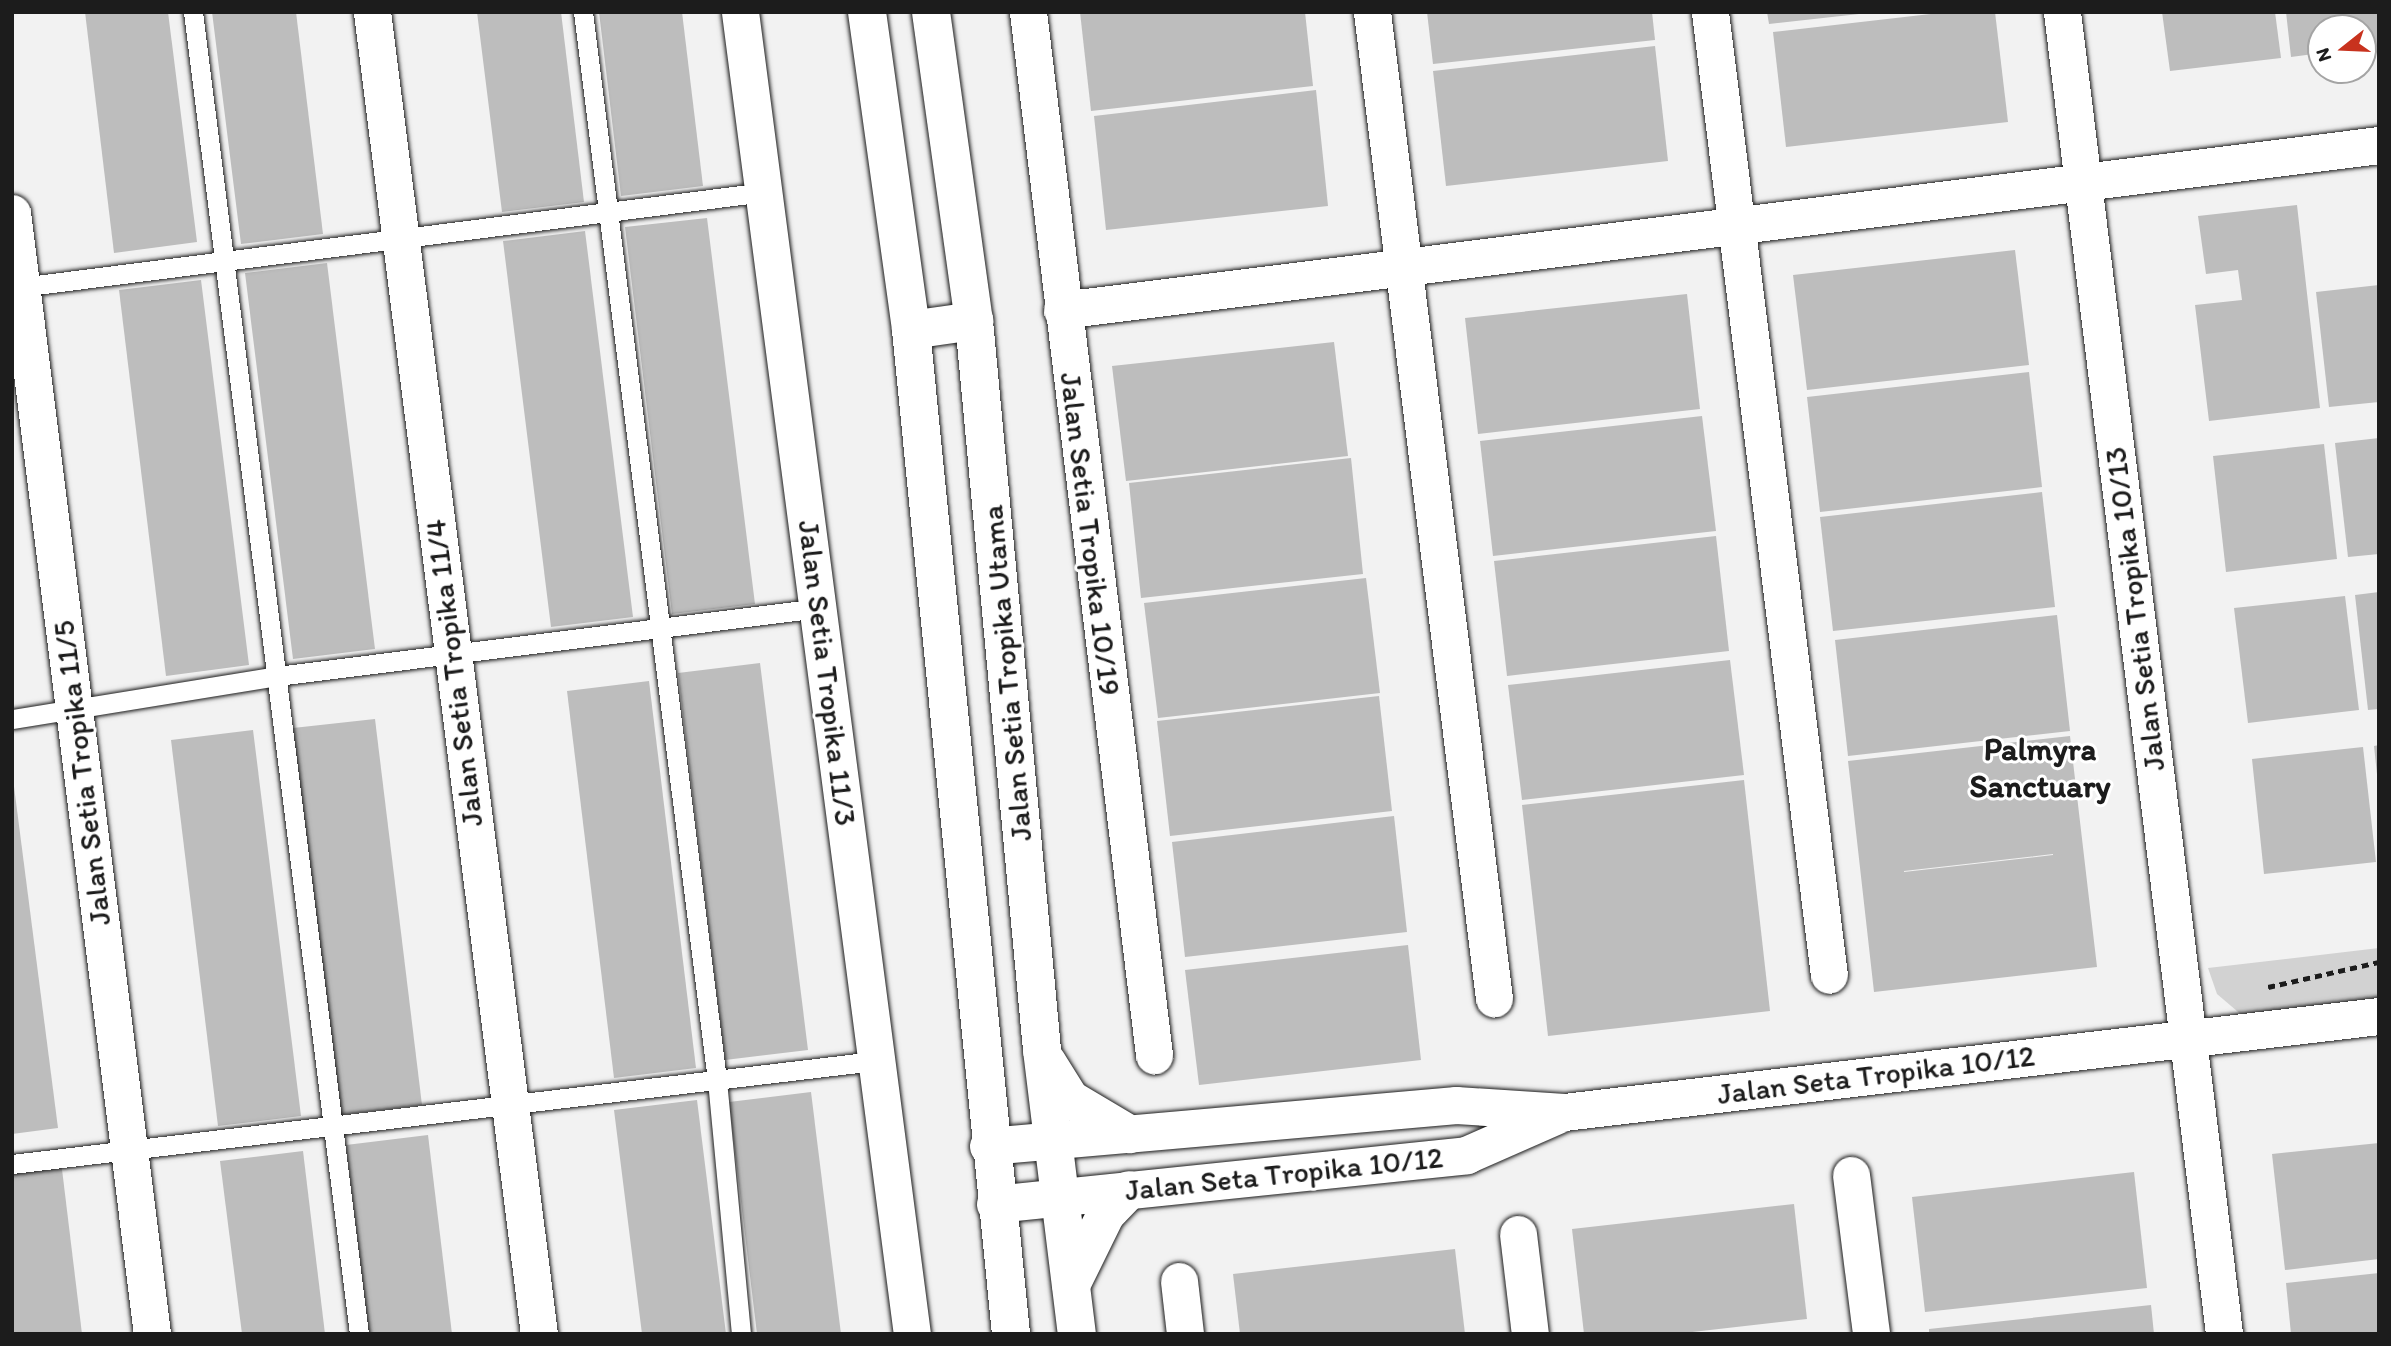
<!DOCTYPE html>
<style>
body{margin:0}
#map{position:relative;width:2391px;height:1346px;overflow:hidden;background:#f2f2f2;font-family:Itim,sans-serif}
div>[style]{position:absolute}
.green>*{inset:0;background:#d2d2d2}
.building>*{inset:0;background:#bdbdbd}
.path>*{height:4.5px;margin-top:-2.25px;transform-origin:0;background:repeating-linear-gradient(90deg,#1c1c1c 0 7px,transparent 0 12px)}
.roads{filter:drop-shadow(0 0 2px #1c1c1c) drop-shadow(0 0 2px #1c1c1c)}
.service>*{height:19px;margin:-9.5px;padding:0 9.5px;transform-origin:9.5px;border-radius:9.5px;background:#fff}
.minor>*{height:37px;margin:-18.5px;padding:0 18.5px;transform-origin:18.5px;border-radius:18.5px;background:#fff}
.secondary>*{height:38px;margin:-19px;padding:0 19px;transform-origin:19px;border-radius:19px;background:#fff}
span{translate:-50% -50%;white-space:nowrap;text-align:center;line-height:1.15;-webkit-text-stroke:6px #fff;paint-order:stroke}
.street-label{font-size:30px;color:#1c1c1c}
.neighbourhood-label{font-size:32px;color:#1c1c1c;font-weight:700}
.frame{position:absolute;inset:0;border:14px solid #1c1c1c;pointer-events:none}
.north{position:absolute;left:2307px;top:14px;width:70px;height:70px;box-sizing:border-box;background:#fff;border:2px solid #a4a4a4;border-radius:50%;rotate:252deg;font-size:19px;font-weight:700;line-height:28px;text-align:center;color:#1c1c1c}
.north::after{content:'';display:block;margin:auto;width:24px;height:32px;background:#c8321e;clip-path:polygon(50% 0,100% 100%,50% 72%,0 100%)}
</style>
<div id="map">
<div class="green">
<i style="clip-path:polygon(2379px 948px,2379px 1000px,2244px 1017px,2217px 994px,2208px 968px)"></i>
</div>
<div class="building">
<i style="clip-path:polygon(85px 12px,168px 12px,197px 242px,114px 253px)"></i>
<i style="clip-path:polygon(212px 12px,296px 12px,323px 234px,241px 244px)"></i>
<i style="clip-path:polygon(477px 12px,561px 12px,584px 202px,502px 212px)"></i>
<i style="clip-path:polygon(599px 12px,682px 12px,703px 186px,621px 196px)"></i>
<i style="clip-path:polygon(1080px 12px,1305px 12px,1313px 86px,1091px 111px)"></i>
<i style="clip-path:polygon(1427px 12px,1652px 12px,1655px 40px,1433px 64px)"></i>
<i style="clip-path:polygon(1767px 12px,1859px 12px,1859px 14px,1769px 24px)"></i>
<i style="clip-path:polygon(1948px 12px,1995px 12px,2008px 122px,1786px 147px,1773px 32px)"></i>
<i style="clip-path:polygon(2162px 12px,2275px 12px,2281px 58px,2170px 71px)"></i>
<i style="clip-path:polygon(2286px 12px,2379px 12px,2379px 47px,2363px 49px,2363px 28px,2321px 28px,2321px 53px,2291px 57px)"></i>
<i style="clip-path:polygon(1655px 46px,1668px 161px,1446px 186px,1433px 71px)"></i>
<i style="clip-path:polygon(1316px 90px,1328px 206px,1106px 230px,1094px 116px)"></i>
<i style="clip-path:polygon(2297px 205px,2320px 408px,2209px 421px,2195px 305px,2242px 300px,2238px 270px,2206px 274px,2198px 216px)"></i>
<i style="clip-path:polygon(707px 218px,755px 604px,672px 614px,625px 227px)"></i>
<i style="clip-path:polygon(585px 231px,633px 617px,551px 627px,503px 241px)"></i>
<i style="clip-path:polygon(2015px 250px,2029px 365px,1807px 390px,1793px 275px)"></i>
<i style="clip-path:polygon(327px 263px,375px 649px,293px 659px,245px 273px)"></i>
<i style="clip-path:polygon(201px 280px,249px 665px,166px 676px,119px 290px)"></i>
<i style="clip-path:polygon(2379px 285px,2379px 402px,2329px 407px,2316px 292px)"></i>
<i style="clip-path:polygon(1687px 294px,1700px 409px,1478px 434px,1465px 318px)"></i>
<i style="clip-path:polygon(1334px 342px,1348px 456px,1126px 481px,1112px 366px)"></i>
<i style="clip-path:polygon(2029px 372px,2042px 487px,1820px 512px,1807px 397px)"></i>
<i style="clip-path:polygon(1702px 416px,1716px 531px,1493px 556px,1480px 441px)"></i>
<i style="clip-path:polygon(2379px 438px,2379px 554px,2348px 557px,2335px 443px)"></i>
<i style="clip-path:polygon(2324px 444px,2337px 559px,2226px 572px,2213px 456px)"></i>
<i style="clip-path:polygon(1351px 458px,1363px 574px,1141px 598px,1129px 483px)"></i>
<i style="clip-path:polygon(2042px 492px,2055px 607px,1833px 631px,1820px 517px)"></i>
<i style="clip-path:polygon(1716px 536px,1729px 651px,1507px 676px,1494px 561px)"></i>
<i style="clip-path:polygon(1366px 578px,1380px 693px,1158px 718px,1144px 603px)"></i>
<i style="clip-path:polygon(2379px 592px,2379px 709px,2368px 710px,2355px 595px)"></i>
<i style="clip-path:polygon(2345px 596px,2359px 710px,2248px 723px,2234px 608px)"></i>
<i style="clip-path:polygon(2057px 615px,2070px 731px,1848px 756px,1835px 640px)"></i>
<i style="clip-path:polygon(1730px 660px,1744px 775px,1522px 800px,1508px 685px)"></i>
<i style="clip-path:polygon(760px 663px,808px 1050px,725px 1060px,678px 673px)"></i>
<i style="clip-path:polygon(649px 681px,696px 1068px,614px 1078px,567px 691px)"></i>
<i style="clip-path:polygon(1379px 696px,1392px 811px,1170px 836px,1157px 721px)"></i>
<i style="clip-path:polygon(375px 719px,422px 1105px,340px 1115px,293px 728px)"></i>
<i style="clip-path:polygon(253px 730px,301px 1116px,218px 1126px,171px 740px)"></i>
<i style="clip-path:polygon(evenodd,2070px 736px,2097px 967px,1874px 992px,1848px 761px,2070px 736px,2053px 854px,2053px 855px,1904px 872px,1904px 871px,2053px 854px)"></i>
<i style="clip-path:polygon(2379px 745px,2379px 774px,2377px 774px,2374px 746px)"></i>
<i style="clip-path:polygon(2363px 747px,2376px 862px,2264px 874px,2252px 759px)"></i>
<i style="clip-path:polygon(12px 771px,58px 1128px,12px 1134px)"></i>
<i style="clip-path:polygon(1744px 780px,1770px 1011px,1548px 1036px,1522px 805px)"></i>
<i style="clip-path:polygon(1394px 816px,1407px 932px,1185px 957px,1172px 842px)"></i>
<i style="clip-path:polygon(1408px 945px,1421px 1060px,1199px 1085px,1185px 970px)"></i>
<i style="clip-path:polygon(811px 1092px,841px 1334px,757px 1334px,729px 1102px)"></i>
<i style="clip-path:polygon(697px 1100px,726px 1334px,642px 1334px,614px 1110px)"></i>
<i style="clip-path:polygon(428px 1135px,452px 1334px,369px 1334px,346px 1145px)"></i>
<i style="clip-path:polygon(2379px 1143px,2379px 1259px,2285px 1270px,2272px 1154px)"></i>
<i style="clip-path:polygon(303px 1151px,325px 1334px,242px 1334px,220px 1161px)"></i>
<i style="clip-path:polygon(61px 1161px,82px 1334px,12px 1334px,12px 1167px)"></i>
<i style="clip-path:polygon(2134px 1172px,2147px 1288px,1925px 1312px,1912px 1197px)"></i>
<i style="clip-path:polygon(1794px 1204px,1807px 1319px,1675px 1334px,1584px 1334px,1572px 1229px)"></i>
<i style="clip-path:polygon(1455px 1249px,1465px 1334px,1240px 1334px,1233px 1274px)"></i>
<i style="clip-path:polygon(2379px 1273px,2379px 1334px,2291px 1334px,2286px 1283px)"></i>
<i style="clip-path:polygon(2151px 1305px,2154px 1334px,1929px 1334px,1929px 1329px)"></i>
</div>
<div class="path">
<i style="left:2268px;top:987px;width:114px;rotate:-12.7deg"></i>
</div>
<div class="roads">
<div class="service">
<i style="left:193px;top:12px;width:1332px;rotate:82.84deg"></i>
<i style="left:583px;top:12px;width:1076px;rotate:82.85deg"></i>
<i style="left:717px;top:1080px;width:255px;rotate:84.6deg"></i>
<i style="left:13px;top:288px;width:758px;rotate:-7.28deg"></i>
<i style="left:12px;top:719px;width:268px;rotate:-9.2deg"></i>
<i style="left:277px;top:676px;width:546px;rotate:-7.15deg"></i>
<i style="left:12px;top:1164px;width:869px;rotate:-6.81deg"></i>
</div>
<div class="minor">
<i style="left:372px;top:12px;width:1333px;rotate:82.8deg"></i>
<i style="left:740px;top:12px;width:1333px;rotate:82.59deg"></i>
<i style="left:1028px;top:12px;width:1051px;rotate:83.11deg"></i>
<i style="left:1372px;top:12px;width:994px;rotate:82.95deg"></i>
<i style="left:1710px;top:12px;width:970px;rotate:82.96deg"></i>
<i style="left:2062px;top:12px;width:1332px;rotate:83.01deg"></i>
<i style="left:12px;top:213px;width:1130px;rotate:82.88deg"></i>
<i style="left:1062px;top:310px;width:1327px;rotate:-7.14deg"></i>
<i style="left:988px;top:1146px;width:470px;rotate:-5deg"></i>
<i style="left:1456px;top:1105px;width:108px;rotate:3.7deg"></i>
<i style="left:1564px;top:1112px;width:821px;rotate:-6.72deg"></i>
<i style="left:1851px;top:1175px;width:160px;rotate:82.8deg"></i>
<i style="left:995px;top:1204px;width:474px;rotate:-5.9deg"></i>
<i style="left:1466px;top:1155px;width:99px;rotate:-23.7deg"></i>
<i style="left:1518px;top:1234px;width:101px;rotate:83.2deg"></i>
<i style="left:1179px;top:1281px;width:53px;rotate:83.5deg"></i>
</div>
<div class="secondary">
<i style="left:867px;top:12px;width:321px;rotate:82.1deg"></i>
<i style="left:911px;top:330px;width:1009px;rotate:84.31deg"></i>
<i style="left:931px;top:12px;width:312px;rotate:82.1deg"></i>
<i style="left:974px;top:321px;width:732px;rotate:84.67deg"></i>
<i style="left:1042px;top:1050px;width:286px;rotate:83deg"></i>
<i style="left:911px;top:330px;width:64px;rotate:-8.1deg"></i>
<i style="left:1047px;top:1062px;width:44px;rotate:58.1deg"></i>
<i style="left:1070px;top:1099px;width:69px;rotate:30.7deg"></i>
<i style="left:1071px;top:1285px;width:79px;rotate:-63.8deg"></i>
<i style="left:1106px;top:1214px;width:33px;rotate:-46deg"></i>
</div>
</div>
<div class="street-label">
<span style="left:1090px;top:534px;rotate:83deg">Jalan Setia Tropika 10/19</span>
<span style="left:2135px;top:609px;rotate:-97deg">Jalan Setia Tropika 10/13</span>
<span style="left:454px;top:673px;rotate:-97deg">Jalan Setia Tropika 11/4</span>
<span style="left:827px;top:673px;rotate:83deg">Jalan Setia Tropika 11/3</span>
<span style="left:1007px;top:673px;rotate:-95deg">Jalan Setia Tropika Utama</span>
<span style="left:82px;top:773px;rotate:-97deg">Jalan Setia Tropika 11/5</span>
<span style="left:1876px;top:1075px;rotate:-7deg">Jalan Seta Tropika 10/12</span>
<span style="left:1284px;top:1174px;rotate:-6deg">Jalan Seta Tropika 10/12</span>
</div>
<div class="neighbourhood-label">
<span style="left:2040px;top:768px">Palmyra<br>Sanctuary</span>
</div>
<div class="frame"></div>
<div class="north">N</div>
</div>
